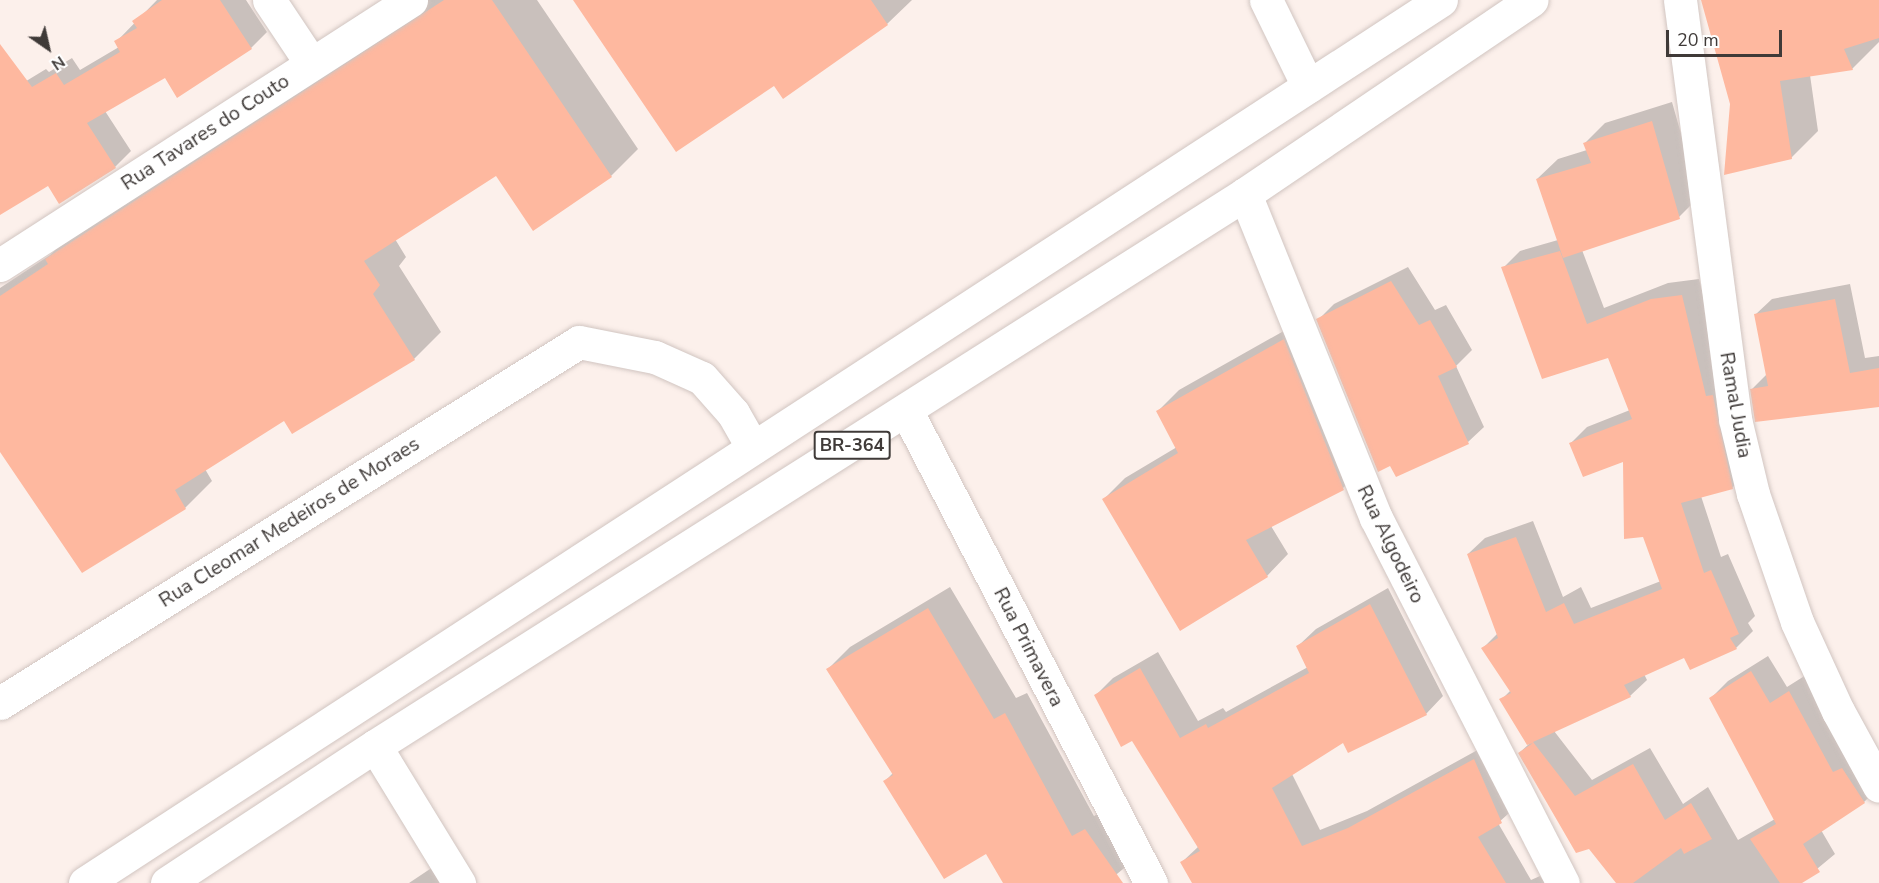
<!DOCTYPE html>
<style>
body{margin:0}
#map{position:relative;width:1879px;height:883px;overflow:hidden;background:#fcf0eb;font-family:"Nunito Sans",sans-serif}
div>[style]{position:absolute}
.shadow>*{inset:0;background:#0003}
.building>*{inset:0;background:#feb89f}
.roads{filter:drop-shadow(0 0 2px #d1c5c1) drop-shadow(0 0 2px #d1c5c1)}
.minor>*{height:33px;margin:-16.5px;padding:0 16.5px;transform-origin:16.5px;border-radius:16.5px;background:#fff}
.highway>*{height:33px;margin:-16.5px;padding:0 16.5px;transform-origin:16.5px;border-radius:16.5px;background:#fff}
span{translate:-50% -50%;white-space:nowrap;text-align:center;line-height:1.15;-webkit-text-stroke:4.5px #fff;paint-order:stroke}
.shield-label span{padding:2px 4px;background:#fff;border:2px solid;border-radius:4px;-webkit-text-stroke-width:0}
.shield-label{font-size:18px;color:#3f3a38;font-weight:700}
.street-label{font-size:20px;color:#3f3a38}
.north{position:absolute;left:18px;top:18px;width:60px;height:60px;-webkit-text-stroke:4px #fff;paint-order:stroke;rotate:146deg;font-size:16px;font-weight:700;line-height:24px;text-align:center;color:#3f3a38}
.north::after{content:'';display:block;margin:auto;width:21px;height:27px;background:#3f3a38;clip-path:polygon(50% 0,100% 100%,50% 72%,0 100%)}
.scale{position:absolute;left:1666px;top:30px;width:116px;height:27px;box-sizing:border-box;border:3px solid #3f3a38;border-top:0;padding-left:8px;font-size:18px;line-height:21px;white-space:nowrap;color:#3f3a38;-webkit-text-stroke:4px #fff;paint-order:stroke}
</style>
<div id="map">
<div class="shadow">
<i style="clip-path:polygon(157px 0,246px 0,267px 32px,251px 48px,165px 76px,105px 111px,131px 151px,115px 167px,48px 184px,0 214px,0 97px,46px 69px,49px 72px,72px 58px,80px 70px,119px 47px,116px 42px)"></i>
<i style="clip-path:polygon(428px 0,537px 0,638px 149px,611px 176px,496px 174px,395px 239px,406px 257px,399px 266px,441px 332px,414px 359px,293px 432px,285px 419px,205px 469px,212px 481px,185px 508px,82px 571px,0 448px,0 288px,50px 255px,74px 232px)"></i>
<i style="clip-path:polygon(575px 0,912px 0,887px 24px,783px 97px,774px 84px)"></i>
<i style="clip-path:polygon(1713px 0,1879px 0,1879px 42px,1852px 69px,1810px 75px,1818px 131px,1791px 158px,1732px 104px)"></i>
<i style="clip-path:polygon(1672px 102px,1699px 197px,1679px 217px,1582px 250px,1604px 308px,1668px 283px,1699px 279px,1749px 471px,1732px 488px,1701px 496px,1721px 557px,1728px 554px,1755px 616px,1748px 623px,1753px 631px,1736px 648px,1685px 656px,1644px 674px,1647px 680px,1630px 696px,1554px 731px,1592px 780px,1650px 748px,1683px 804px,1708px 787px,1738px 840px,1775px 819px,1711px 698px,1728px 681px,1768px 656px,1787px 687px,1806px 675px,1879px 787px,1864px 802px,1821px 830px,1835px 854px,1800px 883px,1618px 883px,1519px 753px,1529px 744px,1501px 700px,1511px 690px,1483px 648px,1498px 633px,1468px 554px,1485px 538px,1533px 521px,1563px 597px,1581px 587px,1591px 608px,1661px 581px,1625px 460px,1571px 443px,1587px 427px,1630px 410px,1609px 356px,1503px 268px,1520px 251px,1558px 240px,1537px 179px,1558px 159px,1587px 150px,1585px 143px,1605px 123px)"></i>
<i style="clip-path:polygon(1408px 267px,1435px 310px,1446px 305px,1472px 350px,1456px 366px,1484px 427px,1468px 442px,1318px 320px,1334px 304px)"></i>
<i style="clip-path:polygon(1850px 284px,1865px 358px,1879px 356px,1879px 406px,1752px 389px,1767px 374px,1756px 314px,1772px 299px)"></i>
<i style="clip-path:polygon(1305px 319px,1365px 467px,1343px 488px,1271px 526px,1288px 554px,1267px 576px,1104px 499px,1125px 478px,1177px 447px,1157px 412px,1179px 390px)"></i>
<i style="clip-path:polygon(950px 587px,1016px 698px,1027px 693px,1094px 816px,1107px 809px,1140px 855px,1106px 883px,1005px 883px,986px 852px,885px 781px,893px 773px,828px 669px,850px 647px)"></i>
<i style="clip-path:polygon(1388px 588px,1443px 696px,1426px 714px,1344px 741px,1292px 774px,1320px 830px,1367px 811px,1492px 742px,1519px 804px,1498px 823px,1531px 880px,1540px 876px,1545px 883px,1194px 883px,1182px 862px,1199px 846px,1133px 739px,1095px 696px,1113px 678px,1158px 652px,1198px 721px,1223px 708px,1226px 712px,1308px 667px,1298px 646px,1316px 629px)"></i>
<i style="clip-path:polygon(454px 853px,473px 883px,409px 883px)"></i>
</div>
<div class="building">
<i style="clip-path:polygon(162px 0,220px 0,252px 49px,177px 98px,165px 78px,87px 123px,116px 168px,59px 204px,48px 186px,0 215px,0 44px,32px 87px,56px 73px,64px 85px,120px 52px,114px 41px,137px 28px,132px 21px)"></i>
<i style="clip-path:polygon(444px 0,492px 0,612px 177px,533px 231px,496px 176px,364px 261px,380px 285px,373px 294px,415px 360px,292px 434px,284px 421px,175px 490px,186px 509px,82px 573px,0 452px,0 296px,48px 264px,45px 259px)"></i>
<i style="clip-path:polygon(573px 0,871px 0,888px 25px,783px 99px,774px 86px,676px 152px)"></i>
<i style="clip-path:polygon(1701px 0,1879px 0,1879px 38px,1844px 49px,1853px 70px,1780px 81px,1792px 159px,1724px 175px,1730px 104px)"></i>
<i style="clip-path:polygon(1652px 121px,1680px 219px,1563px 258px,1536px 179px,1591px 163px,1583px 143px)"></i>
<i style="clip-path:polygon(1560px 251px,1587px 324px,1651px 299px,1682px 295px,1706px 396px,1713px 395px,1733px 489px,1681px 503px,1704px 573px,1711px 570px,1739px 634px,1730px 638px,1737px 649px,1690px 670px,1684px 658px,1624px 685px,1631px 697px,1533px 742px,1575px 796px,1633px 764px,1665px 820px,1691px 803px,1712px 839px,1684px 854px,1681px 848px,1633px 883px,1616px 883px,1589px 849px,1576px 853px,1518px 753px,1533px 743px,1527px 745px,1499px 699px,1511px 693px,1481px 648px,1498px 638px,1467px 554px,1516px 537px,1546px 612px,1564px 603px,1574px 624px,1662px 589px,1643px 537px,1624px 539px,1623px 462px,1583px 477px,1569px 443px,1632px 419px,1608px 358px,1542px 379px,1501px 267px)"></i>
<i style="clip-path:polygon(1391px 281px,1419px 325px,1430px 320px,1457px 367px,1438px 376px,1469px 444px,1396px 477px,1390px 466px,1378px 472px,1316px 319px)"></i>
<i style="clip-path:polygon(1835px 299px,1850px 373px,1879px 368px,1879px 407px,1755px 422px,1750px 389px,1768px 386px,1754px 314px)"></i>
<i style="clip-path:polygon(1284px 339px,1344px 490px,1246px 540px,1268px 577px,1180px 631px,1102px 499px,1178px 453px,1156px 411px)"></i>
<i style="clip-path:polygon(1370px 604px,1427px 715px,1348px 753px,1343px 743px,1272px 788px,1302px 846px,1348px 828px,1474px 759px,1502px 823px,1478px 837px,1506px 883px,1192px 883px,1180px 862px,1200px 851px,1132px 741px,1121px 747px,1094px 695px,1140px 668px,1180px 738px,1206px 724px,1208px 728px,1309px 673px,1296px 646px)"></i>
<i style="clip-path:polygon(928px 608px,994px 719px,1005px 713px,1072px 836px,1085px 829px,1123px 883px,1003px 883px,986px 854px,944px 879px,883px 781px,893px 775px,826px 669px)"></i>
<i style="clip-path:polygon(1751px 671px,1770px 703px,1789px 691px,1833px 772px,1842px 768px,1865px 803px,1803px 844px,1820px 872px,1802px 883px,1780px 883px,1750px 839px,1776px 824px,1709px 698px)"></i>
</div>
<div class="roads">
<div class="minor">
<i style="left:269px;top:0;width:76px;rotate:56.3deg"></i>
<i style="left:1266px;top:0;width:96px;rotate:64deg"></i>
<i style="left:1680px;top:0;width:423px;rotate:82.5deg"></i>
<i style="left:1735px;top:419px;width:77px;rotate:76.5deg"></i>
<i style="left:1753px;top:494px;width:135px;rotate:71deg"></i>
<i style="left:1797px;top:622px;width:98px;rotate:65.3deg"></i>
<i style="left:1838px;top:711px;width:85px;rotate:61.3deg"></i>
<i style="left:1245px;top:194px;width:349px;rotate:68deg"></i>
<i style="left:1376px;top:518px;width:410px;rotate:62.9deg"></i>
<i style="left:0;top:265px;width:489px;rotate:-32.8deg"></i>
<i style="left:906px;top:410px;width:533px;rotate:62.62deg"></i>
<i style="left:0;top:703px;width:682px;rotate:-31.94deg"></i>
<i style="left:579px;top:342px;width:77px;rotate:11.2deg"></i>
<i style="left:655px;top:357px;width:51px;rotate:24.1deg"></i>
<i style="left:702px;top:378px;width:47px;rotate:48.5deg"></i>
<i style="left:733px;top:413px;width:40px;rotate:60.3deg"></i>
<i style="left:375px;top:746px;width:161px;rotate:58.5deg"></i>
</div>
<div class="highway">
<i style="left:85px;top:883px;width:1618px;rotate:-33.07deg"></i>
<i style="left:167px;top:883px;width:249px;rotate:-33.4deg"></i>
<i style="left:375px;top:746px;width:1030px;rotate:-32.39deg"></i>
<i style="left:1245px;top:194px;width:346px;rotate:-34.1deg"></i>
</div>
</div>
<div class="shield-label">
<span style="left:852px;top:445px">BR-364</span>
</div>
<div class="street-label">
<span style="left:205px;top:132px;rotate:-33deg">Rua Tavares do Couto</span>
<span style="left:1736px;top:405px;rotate:80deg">Ramal Judia</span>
<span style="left:289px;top:522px;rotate:-32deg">Rua Cleomar Medeiros de Moraes</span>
<span style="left:1391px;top:544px;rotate:64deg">Rua Algodeiro</span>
<span style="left:1029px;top:647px;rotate:63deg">Rua Primavera</span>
</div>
<div class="north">N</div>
<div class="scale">20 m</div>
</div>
